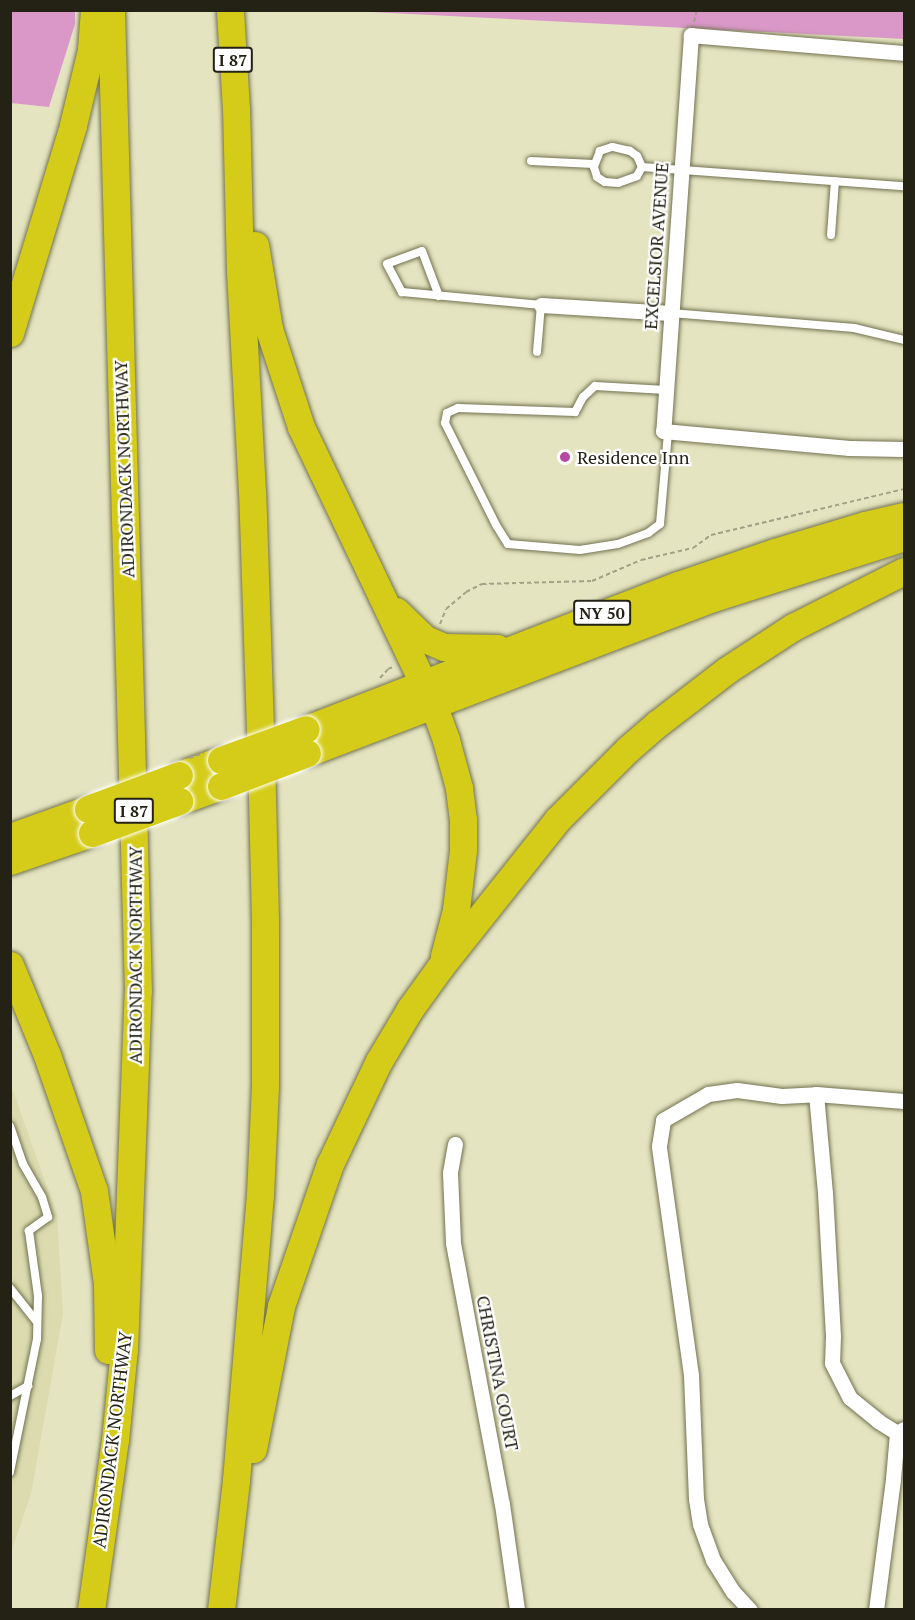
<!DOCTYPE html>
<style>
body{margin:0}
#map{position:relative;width:915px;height:1620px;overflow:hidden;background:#e4e4c0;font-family:"PT Serif",serif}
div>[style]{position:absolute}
.built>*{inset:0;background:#dbdbaf}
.forest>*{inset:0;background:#da98c8}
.path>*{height:2px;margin-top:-1px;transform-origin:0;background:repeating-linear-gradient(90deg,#a1a185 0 4.5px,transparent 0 7.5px)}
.roads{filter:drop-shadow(0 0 2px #727251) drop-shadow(0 0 2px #727251)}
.lane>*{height:8px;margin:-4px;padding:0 4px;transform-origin:4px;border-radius:4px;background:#fff}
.street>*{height:15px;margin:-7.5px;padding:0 7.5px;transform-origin:7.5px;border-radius:7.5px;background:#fff}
.highway>*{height:27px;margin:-13.5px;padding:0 13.5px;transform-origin:13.5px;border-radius:13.5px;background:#d4cc18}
.path-bridge>*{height:2px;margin-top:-1px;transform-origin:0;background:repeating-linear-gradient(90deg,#a1a185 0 4.5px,transparent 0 7.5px)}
.bridges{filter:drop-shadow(0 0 2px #fff) drop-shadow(0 0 2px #fff)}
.highway-bridge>*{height:27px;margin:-13.5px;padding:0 13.5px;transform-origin:13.5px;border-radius:13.5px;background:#d4cc18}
.dots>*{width:16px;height:16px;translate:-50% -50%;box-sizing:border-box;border:3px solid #fff;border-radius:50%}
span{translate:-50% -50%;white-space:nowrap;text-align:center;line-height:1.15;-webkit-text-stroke:4.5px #fff;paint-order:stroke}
.shield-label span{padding:2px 4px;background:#fff;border:2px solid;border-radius:4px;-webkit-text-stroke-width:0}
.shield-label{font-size:16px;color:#232215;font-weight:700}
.street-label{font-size:18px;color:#232215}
.poi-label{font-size:18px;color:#232215}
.left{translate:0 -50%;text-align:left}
.frame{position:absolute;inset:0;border:12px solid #232215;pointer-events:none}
</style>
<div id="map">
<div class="built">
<i style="clip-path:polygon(11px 1085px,57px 1215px,63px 1314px,31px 1494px,11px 1552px)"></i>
</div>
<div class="forest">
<i style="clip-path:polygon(10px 11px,75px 11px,75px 24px,49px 107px,11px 103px)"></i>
<i style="clip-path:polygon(351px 11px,904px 11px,904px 39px)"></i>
</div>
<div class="path">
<i style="left:694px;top:22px;width:12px;rotate:-76deg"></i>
<i style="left:440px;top:624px;width:16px;rotate:-68deg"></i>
<i style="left:446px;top:609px;width:26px;rotate:-40deg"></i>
<i style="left:466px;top:592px;width:18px;rotate:-27deg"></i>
<i style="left:482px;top:584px;width:110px;rotate:-1.6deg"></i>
<i style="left:592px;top:581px;width:53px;rotate:-23.2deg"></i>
<i style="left:641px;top:560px;width:53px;rotate:-13deg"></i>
<i style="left:693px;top:548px;width:22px;rotate:-36deg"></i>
<i style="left:711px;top:535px;width:198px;rotate:-13.4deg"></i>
<i style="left:380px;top:678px;width:12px;rotate:-48deg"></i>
<i style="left:388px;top:669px;width:5px;rotate:-22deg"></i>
</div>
<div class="roads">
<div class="lane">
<i style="left:531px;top:161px;width:63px;rotate:2.7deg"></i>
<i style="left:642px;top:167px;width:12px;rotate:-114deg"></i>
<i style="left:637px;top:156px;width:9px;rotate:-144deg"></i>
<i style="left:630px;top:151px;width:18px;rotate:-167deg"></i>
<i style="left:612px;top:147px;width:13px;rotate:162deg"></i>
<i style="left:600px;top:151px;width:17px;rotate:111deg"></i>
<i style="left:594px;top:167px;width:10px;rotate:73deg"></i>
<i style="left:597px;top:177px;width:9px;rotate:32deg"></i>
<i style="left:605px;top:182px;width:13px;rotate:4deg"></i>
<i style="left:618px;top:183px;width:20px;rotate:-20deg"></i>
<i style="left:637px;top:176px;width:10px;rotate:-61deg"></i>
<i style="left:642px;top:167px;width:262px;rotate:4.2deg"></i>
<i style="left:831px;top:235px;width:54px;rotate:-85.8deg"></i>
<i style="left:439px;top:296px;width:48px;rotate:-110.7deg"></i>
<i style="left:422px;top:251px;width:37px;rotate:160deg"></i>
<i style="left:387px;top:264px;width:32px;rotate:62deg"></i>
<i style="left:402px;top:292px;width:140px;rotate:5.3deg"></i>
<i style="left:541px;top:305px;width:47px;rotate:94.9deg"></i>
<i style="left:671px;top:313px;width:184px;rotate:4.7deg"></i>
<i style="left:854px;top:328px;width:51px;rotate:13.5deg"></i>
<i style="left:666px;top:390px;width:71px;rotate:-176.8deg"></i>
<i style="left:595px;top:386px;width:16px;rotate:137deg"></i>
<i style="left:583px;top:397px;width:17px;rotate:118deg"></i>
<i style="left:575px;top:412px;width:117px;rotate:-178deg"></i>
<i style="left:458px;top:408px;width:12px;rotate:156deg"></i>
<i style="left:447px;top:413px;width:10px;rotate:101deg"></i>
<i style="left:445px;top:423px;width:114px;rotate:63.4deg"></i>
<i style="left:496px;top:525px;width:22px;rotate:58deg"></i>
<i style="left:508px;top:544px;width:72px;rotate:4.8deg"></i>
<i style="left:580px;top:550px;width:38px;rotate:-9deg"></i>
<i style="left:618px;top:544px;width:32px;rotate:-20deg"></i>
<i style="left:648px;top:533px;width:15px;rotate:-37deg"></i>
<i style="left:660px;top:524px;width:92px;rotate:-85deg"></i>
<i style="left:10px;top:1126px;width:40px;rotate:71.1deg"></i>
<i style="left:23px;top:1164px;width:38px;rotate:60deg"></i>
<i style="left:42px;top:1197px;width:21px;rotate:73deg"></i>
<i style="left:48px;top:1217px;width:24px;rotate:144deg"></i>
<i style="left:29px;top:1231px;width:66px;rotate:82.1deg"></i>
<i style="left:38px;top:1296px;width:43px;rotate:91.3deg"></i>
<i style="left:37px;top:1339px;width:136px;rotate:101.5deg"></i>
<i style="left:10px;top:1288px;width:43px;rotate:51.5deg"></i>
<i style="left:10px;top:1396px;width:21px;rotate:-29deg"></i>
</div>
<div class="street">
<i style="left:904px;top:53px;width:214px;rotate:-175.2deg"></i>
<i style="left:691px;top:35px;width:397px;rotate:94deg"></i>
<i style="left:663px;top:431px;width:187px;rotate:5.2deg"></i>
<i style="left:849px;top:448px;width:55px;rotate:1deg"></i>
<i style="left:541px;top:305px;width:130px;rotate:3.5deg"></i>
<i style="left:816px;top:1094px;width:99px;rotate:84.8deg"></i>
<i style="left:825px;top:1193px;width:143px;rotate:86.8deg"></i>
<i style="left:833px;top:1336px;width:27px;rotate:92deg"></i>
<i style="left:832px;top:1363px;width:39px;rotate:63deg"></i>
<i style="left:850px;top:1398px;width:36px;rotate:39deg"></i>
<i style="left:878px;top:1421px;width:22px;rotate:32deg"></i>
<i style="left:897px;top:1433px;width:8px;rotate:-30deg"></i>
<i style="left:455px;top:1144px;width:29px;rotate:100deg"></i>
<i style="left:450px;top:1173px;width:70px;rotate:87.5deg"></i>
<i style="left:453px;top:1243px;width:266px;rotate:79.4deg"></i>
<i style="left:502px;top:1504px;width:107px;rotate:81.9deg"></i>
<i style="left:750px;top:1610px;width:25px;rotate:-133deg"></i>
<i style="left:733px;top:1592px;width:38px;rotate:-122deg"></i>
<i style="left:713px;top:1560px;width:38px;rotate:-110deg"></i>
<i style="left:700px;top:1524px;width:25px;rotate:-99deg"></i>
<i style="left:696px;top:1499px;width:124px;rotate:-92.3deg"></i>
<i style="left:691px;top:1375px;width:231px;rotate:-98deg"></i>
<i style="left:659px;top:1146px;width:26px;rotate:-81deg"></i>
<i style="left:663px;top:1120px;width:52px;rotate:-30deg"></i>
<i style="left:708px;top:1094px;width:29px;rotate:-8deg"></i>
<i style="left:737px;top:1090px;width:45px;rotate:7.6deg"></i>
<i style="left:782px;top:1096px;width:34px;rotate:-3deg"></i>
<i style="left:816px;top:1094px;width:88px;rotate:4.5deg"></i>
<i style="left:876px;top:1610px;width:132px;rotate:-82.6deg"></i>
<i style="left:893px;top:1479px;width:46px;rotate:-85deg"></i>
</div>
<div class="highway">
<i style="left:255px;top:245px;width:85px;rotate:80.5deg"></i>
<i style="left:269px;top:329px;width:103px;rotate:71.9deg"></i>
<i style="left:301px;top:427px;width:307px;rotate:64.5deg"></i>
<i style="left:433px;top:704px;width:38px;rotate:70deg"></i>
<i style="left:446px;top:740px;width:50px;rotate:74.8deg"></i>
<i style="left:459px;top:788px;width:31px;rotate:83deg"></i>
<i style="left:463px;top:819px;width:31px;rotate:90deg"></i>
<i style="left:463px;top:850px;width:60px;rotate:96.7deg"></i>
<i style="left:456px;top:910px;width:48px;rotate:104.6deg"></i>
<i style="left:10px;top:333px;width:217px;rotate:-73.1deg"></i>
<i style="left:73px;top:125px;width:77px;rotate:-76.5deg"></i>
<i style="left:91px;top:50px;width:40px;rotate:-85.7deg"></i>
<i style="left:396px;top:611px;width:40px;rotate:44deg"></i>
<i style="left:425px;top:639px;width:21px;rotate:23deg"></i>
<i style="left:444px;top:647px;width:53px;rotate:1.1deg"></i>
<i style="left:306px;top:729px;width:399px;rotate:-21.2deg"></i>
<i style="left:678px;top:585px;width:102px;rotate:-18.8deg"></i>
<i style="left:775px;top:552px;width:94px;rotate:-16.7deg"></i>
<i style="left:865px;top:525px;width:40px;rotate:-13deg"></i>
<i style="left:307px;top:753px;width:435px;rotate:-20.9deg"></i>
<i style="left:713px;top:598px;width:201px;rotate:-17.7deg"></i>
<i style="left:179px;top:775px;width:45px;rotate:-19.7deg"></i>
<i style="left:179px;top:801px;width:45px;rotate:-19.7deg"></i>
<i style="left:10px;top:837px;width:83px;rotate:-19.7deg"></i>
<i style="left:10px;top:861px;width:87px;rotate:-18.9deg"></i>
<i style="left:10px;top:965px;width:97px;rotate:67.7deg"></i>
<i style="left:47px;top:1055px;width:144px;rotate:70.9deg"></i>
<i style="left:94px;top:1191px;width:94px;rotate:82deg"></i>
<i style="left:107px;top:1284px;width:66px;rotate:89.1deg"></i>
<i style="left:253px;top:1449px;width:146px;rotate:-78.9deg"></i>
<i style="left:281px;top:1306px;width:150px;rotate:-71deg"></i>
<i style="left:330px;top:1164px;width:114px;rotate:-64.6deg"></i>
<i style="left:379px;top:1061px;width:61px;rotate:-59.2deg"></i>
<i style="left:410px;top:1009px;width:53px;rotate:-54.2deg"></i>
<i style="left:441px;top:966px;width:186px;rotate:-51.5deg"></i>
<i style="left:557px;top:820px;width:100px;rotate:-45deg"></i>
<i style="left:628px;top:749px;width:38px;rotate:-41deg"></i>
<i style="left:657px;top:724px;width:88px;rotate:-37.6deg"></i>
<i style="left:727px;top:670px;width:79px;rotate:-33.1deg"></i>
<i style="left:793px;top:627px;width:124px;rotate:-26.8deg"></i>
<i style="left:91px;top:1610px;width:172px;rotate:-82deg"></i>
<i style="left:115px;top:1440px;width:91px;rotate:-84.4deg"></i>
<i style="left:124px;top:1349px;width:358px;rotate:-87.8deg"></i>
<i style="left:138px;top:991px;width:981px;rotate:-91.58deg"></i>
<i style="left:221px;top:1610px;width:131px;rotate:-83.4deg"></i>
<i style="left:236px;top:1480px;width:286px;rotate:-85.2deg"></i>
<i style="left:260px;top:1195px;width:109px;rotate:-87.4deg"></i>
<i style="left:265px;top:1086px;width:166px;rotate:-90deg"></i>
<i style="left:265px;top:920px;width:161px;rotate:-91.4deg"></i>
<i style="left:261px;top:759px;width:267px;rotate:-91.9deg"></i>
<i style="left:252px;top:492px;width:222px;rotate:-93.1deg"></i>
<i style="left:240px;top:270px;width:161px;rotate:-91.4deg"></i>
<i style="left:236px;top:109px;width:99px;rotate:-93.5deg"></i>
</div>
</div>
<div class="path-bridge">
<i style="left:189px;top:758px;width:16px;rotate:-18deg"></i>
</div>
<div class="bridges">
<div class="highway-bridge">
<i style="left:221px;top:760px;width:90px;rotate:-20deg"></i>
<i style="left:221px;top:786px;width:92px;rotate:-21deg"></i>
<i style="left:88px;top:809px;width:97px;rotate:-20.5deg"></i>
<i style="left:92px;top:833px;width:93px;rotate:-20.2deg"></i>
</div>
</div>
<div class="dots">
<i style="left:565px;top:457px;background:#b946a0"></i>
</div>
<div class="shield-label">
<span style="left:233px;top:60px">I 87</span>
<span style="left:602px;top:613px">NY 50</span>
<span style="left:134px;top:811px">I 87</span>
</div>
<div class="street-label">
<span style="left:656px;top:246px;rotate:-86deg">EXCELSIOR AVENUE</span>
<span style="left:124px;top:469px;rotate:-92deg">ADIRONDACK NORTHWAY</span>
<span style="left:135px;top:955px;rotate:-90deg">ADIRONDACK NORTHWAY</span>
<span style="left:498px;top:1373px;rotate:79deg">CHRISTINA COURT</span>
<span style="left:112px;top:1440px;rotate:-83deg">ADIRONDACK NORTHWAY</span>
</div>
<div class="poi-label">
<span class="left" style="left:577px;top:457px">Residence Inn</span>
</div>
<div class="frame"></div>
</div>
